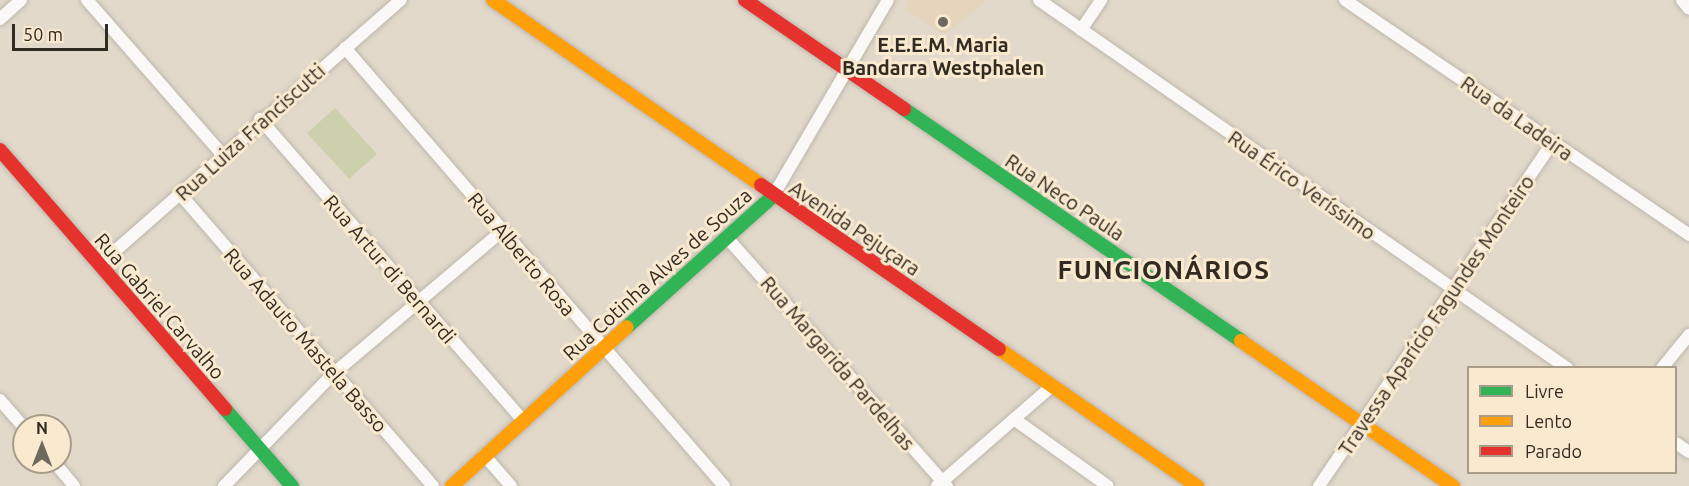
<!DOCTYPE html>
<meta charset="utf-8">
<style>
body{margin:0}
#map{position:relative;width:1689px;height:486px;overflow:hidden;background:#e2d9cb;font-family:Ubuntu,sans-serif}
div>[style]{position:absolute}
.built>*{inset:0;background:#e4d5bc}
.green>*{inset:0;background:#cdd0ad}
.roads{filter:drop-shadow(0 0 2px #beb6ab) drop-shadow(0 0 2px #beb6ab)}
.street>*{height:12px;margin:-6px;padding:0 6px;transform-origin:6px;border-radius:6px;background:#fbf9f7}
.fast>*{height:14px;margin:-7px;padding:0 7px;transform-origin:7px;border-radius:7px;background:#30b455}
.slow>*{height:14px;margin:-7px;padding:0 7px;transform-origin:7px;border-radius:7px;background:#ff9f0a}
.jam>*{height:14px;margin:-7px;padding:0 7px;transform-origin:7px;border-radius:7px;background:#e5322d}
.dots>*{width:16px;height:16px;translate:-50% -50%;box-sizing:border-box;border:3px solid #f9e9ce;border-radius:50%}
span{translate:-50% -50%;white-space:nowrap;text-align:center;line-height:1.15;-webkit-text-stroke:6px #f9e9ce;paint-order:stroke}
.poi-label{font-size:20px;color:#312b21;font-weight:700}
.street-label{font-size:20px;color:#312b21}
.district-label{font-size:26px;color:#312b21;font-weight:700;letter-spacing:1.5px}
.legend{position:absolute;left:1467px;top:366px;width:210px;height:108px;box-sizing:border-box;background:#f9e9ce;border:2px solid #a99d89;margin:0;padding:8px 10px;list-style:none;font-size:18px;color:#312b21}
.legend li{display:flex;align-items:center;gap:12px;height:30px}
.legend b{width:30px;border:2px solid #a99d89}
.north{position:absolute;left:12px;top:414px;width:60px;height:60px;box-sizing:border-box;background:#f9e9ce;border:2px solid #a99d89;border-radius:50%;rotate:0deg;font-size:16px;font-weight:700;line-height:24px;text-align:center;color:#312b21}
.north::after{content:'';display:block;margin:auto;width:21px;height:27px;background:#6f685c;clip-path:polygon(50% 0,100% 100%,50% 72%,0 100%)}
.scale{position:absolute;left:12px;top:24px;width:96px;height:27px;box-sizing:border-box;border:3px solid #312b21;border-top:0;padding-left:8px;font-size:18px;line-height:21px;white-space:nowrap;color:#312b21;-webkit-text-stroke:4px #f9e9ce;paint-order:stroke}
</style>
<div id="map">
<div class="built">
<i style="clip-path:polygon(908px 0,988px 0,944px 35px,905px 9px)"></i>
</div>
<div class="green">
<i style="clip-path:polygon(335px 108px,377px 154px,349px 179px,307px 133px)"></i>
</div>
<div class="roads">
<div class="street">
<i style="left:87px;top:0;width:203px;rotate:48.8deg"></i>
<i style="left:1039px;top:0;width:644px;rotate:34.88deg"></i>
<i style="left:1345px;top:0;width:417px;rotate:34.3deg"></i>
<i style="left:1682px;top:0;width:11px;rotate:52deg"></i>
<i style="left:0;top:19px;width:28px;rotate:-42deg"></i>
<i style="left:1081px;top:30px;width:36px;rotate:-56deg"></i>
<i style="left:345px;top:48px;width:579px;rotate:49.13deg"></i>
<i style="left:260px;top:119px;width:397px;rotate:48.9deg"></i>
<i style="left:180px;top:194px;width:386px;rotate:49.1deg"></i>
<i style="left:773px;top:196px;width:227px;rotate:-59.6deg"></i>
<i style="left:729px;top:240px;width:329px;rotate:48.5deg"></i>
<i style="left:99px;top:265px;width:402px;rotate:-41.3deg"></i>
<i style="left:1662px;top:368px;width:43px;rotate:-50.7deg"></i>
<i style="left:0;top:400px;width:37px;rotate:49deg"></i>
<i style="left:1014px;top:419px;width:115px;rotate:35.5deg"></i>
<i style="left:1676px;top:443px;width:16px;rotate:35deg"></i>
<i style="left:484px;top:455px;width:41px;rotate:48.9deg"></i>
<i style="left:54px;top:462px;width:31px;rotate:50deg"></i>
<i style="left:224px;top:486px;width:158px;rotate:-45.8deg"></i>
<i style="left:334px;top:373px;width:221px;rotate:-40.2deg"></i>
<i style="left:937px;top:486px;width:152px;rotate:-41deg"></i>
<i style="left:1319px;top:486px;width:415px;rotate:-55.8deg"></i>
</div>
<div class="fast">
<i style="left:904px;top:109px;width:409px;rotate:34.5deg"></i>
<i style="left:627px;top:327px;width:196px;rotate:-41.9deg"></i>
<i style="left:225px;top:409px;width:102px;rotate:49deg"></i>
</div>
<div class="slow">
<i style="left:493px;top:0;width:326px;rotate:34.6deg"></i>
<i style="left:1241px;top:341px;width:257px;rotate:34.4deg"></i>
<i style="left:999px;top:349px;width:241px;rotate:34.7deg"></i>
<i style="left:452px;top:486px;width:236px;rotate:-42.3deg"></i>
</div>
<div class="jam">
<i style="left:745px;top:0;width:193px;rotate:34.4deg"></i>
<i style="left:0;top:150px;width:343px;rotate:49deg"></i>
<i style="left:761px;top:185px;width:289px;rotate:34.6deg"></i>
</div>
</div>
<div class="dots">
<i style="left:943px;top:22px;background:#6f685c"></i>
</div>
<div class="poi-label">
<span style="left:943px;top:56px">E.E.E.M. Maria<br>Bandarra Westphalen</span>
</div>
<div class="street-label">
<span style="left:1517px;top:118px;rotate:35deg">Rua da Ladeira</span>
<span style="left:250px;top:132px;rotate:-42deg">Rua Luiza Franciscutti</span>
<span style="left:1302px;top:185px;rotate:35deg">Rua Érico Veríssimo</span>
<span style="left:1065px;top:197px;rotate:34deg">Rua Neco Paula</span>
<span style="left:855px;top:228px;rotate:34deg">Avenida Pejuçara</span>
<span style="left:522px;top:254px;rotate:50deg">Rua Alberto Rosa</span>
<span style="left:390px;top:269px;rotate:49deg">Rua Artur di Bernardi</span>
<span style="left:657px;top:274px;rotate:-42deg">Rua Cotinha Alves de Souza</span>
<span style="left:160px;top:306px;rotate:49deg">Rua Gabriel Carvalho</span>
<span style="left:1436px;top:315px;rotate:-56deg">Travessa Aparício Fagundes Monteiro</span>
<span style="left:306px;top:340px;rotate:49deg">Rua Adauto Mastela Basso</span>
<span style="left:838px;top:363px;rotate:49deg">Rua Margarida Pardelhas</span>
</div>
<div class="district-label">
<span style="left:1164px;top:270px">FUNCIONÁRIOS</span>
</div>
<ul class="legend">
<li><b style="height:8px;background:#30b455"></b>Livre</li>
<li><b style="height:8px;background:#ff9f0a"></b>Lento</li>
<li><b style="height:8px;background:#e5322d"></b>Parado</li>
</ul>
<div class="north">N</div>
<div class="scale">50 m</div>
</div>
